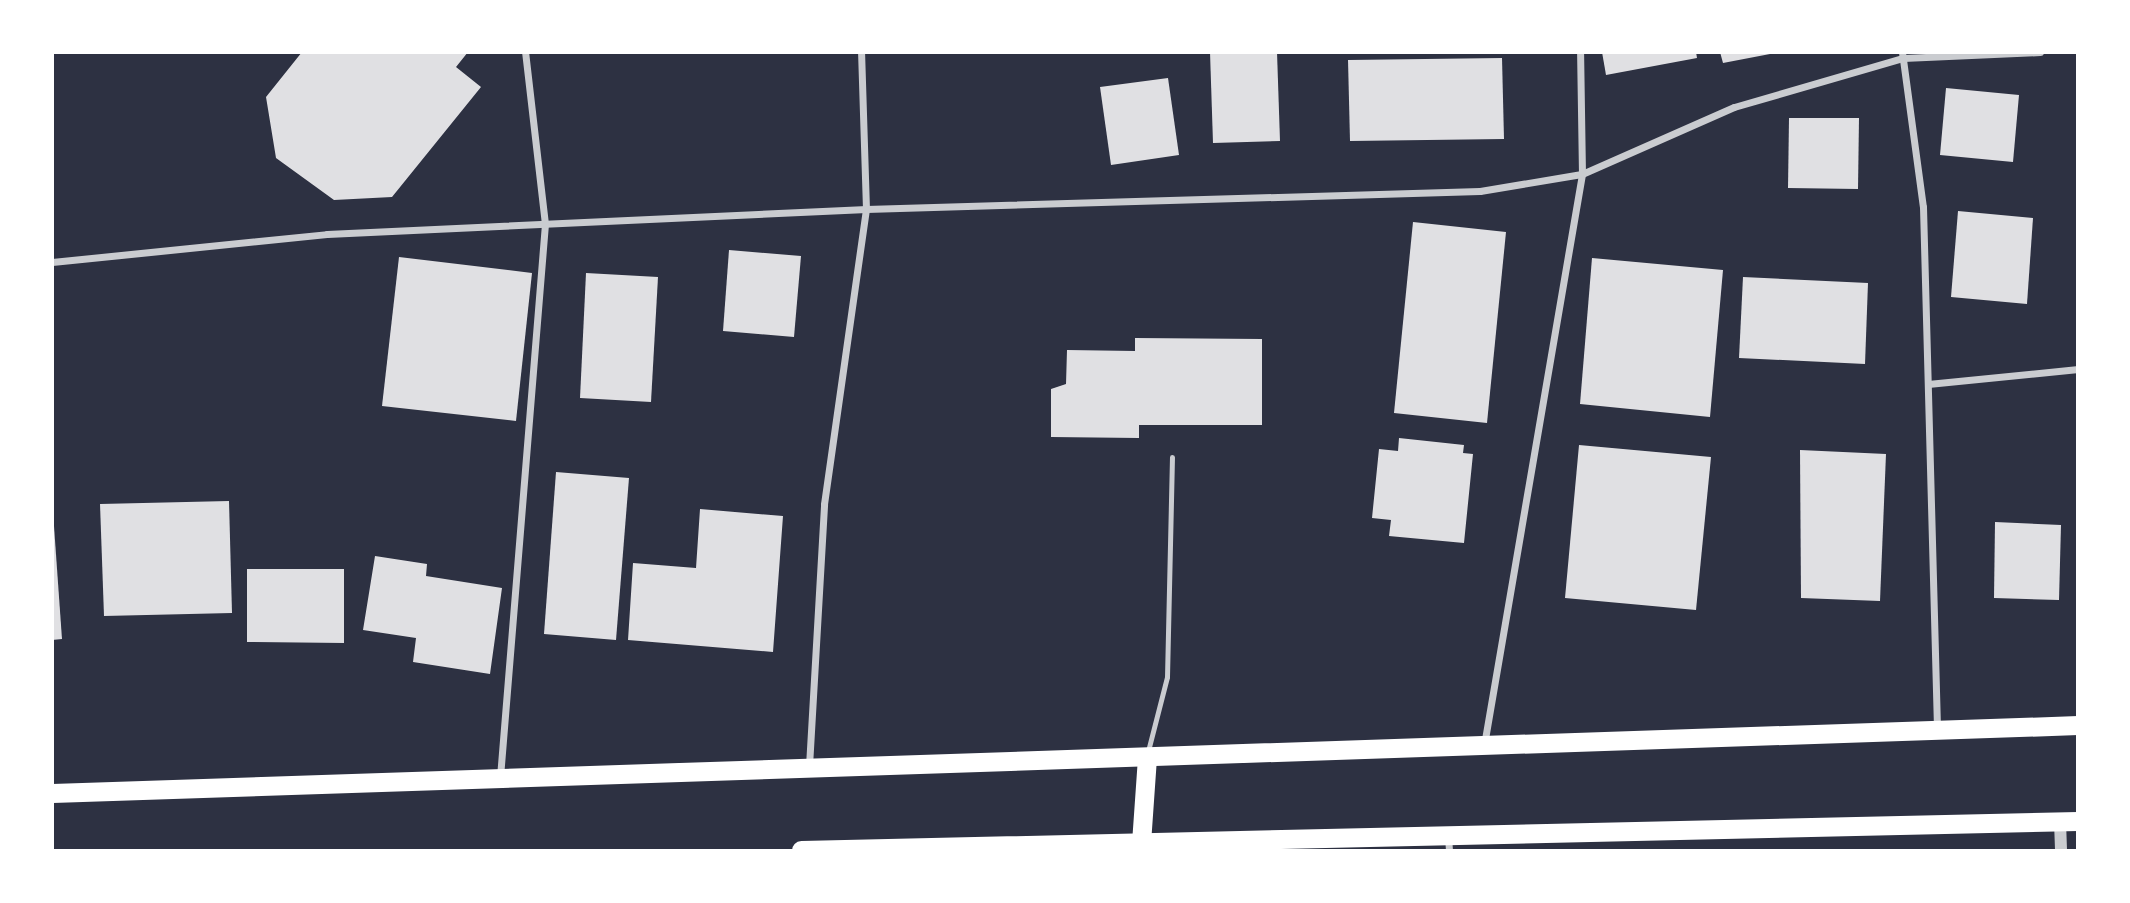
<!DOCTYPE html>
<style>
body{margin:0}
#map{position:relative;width:2130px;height:903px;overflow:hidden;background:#2d3142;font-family:"Zilla Slab",serif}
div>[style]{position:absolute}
.building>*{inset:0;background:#e0e0e3}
.service>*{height:5px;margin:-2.5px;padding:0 2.5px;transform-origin:2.5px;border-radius:2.5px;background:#caccd0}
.minor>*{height:7px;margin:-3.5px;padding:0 3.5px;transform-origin:3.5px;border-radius:3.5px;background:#caccd0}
.tertiary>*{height:12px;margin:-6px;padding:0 6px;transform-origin:6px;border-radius:6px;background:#caccd0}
.trunk>*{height:19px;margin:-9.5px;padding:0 9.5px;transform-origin:9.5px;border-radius:9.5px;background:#fff}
span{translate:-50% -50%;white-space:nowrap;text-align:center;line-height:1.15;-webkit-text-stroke:7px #fff;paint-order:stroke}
.frame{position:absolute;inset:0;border:54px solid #fff;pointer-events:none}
</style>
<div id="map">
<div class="building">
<i style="clip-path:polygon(302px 52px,468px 52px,456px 67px,481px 87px,392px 197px,334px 200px,276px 158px,266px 97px)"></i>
<i style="clip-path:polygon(1210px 52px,1277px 52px,1280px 141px,1213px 143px)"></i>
<i style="clip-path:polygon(1602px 52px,1696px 52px,1697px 58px,1606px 75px)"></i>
<i style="clip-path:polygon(1720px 52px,1770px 52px,1770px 54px,1723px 63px)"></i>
<i style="clip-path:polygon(1502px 58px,1504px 139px,1350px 141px,1348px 60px)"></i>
<i style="clip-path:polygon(1168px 78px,1179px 155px,1111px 165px,1100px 87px)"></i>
<i style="clip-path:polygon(1946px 88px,2019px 95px,2013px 162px,1940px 155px)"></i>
<i style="clip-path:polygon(1789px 118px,1859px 118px,1858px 189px,1788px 188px)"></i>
<i style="clip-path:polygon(1958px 211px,2033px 218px,2027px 304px,1951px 297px)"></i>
<i style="clip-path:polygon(1413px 222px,1506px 232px,1487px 423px,1394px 413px)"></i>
<i style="clip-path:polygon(729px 250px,801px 256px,794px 337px,723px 331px)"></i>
<i style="clip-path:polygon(399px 257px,532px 273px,516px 421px,382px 406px)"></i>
<i style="clip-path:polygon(1592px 258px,1723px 270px,1710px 417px,1580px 404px)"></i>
<i style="clip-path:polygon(586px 273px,658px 277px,651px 402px,580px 398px)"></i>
<i style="clip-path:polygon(1743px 277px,1868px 283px,1865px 364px,1739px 358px)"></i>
<i style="clip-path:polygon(1135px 338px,1262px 339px,1262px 425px,1139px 425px,1139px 438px,1051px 437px,1051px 389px,1066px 384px,1067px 350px,1135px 351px)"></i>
<i style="clip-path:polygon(1399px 438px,1464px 445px,1463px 453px,1473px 454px,1464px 543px,1389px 536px,1391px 520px,1372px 518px,1379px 449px,1398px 451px)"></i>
<i style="clip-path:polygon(1579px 445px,1711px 457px,1696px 610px,1565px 598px)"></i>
<i style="clip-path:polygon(1800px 450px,1886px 454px,1880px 601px,1801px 598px)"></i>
<i style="clip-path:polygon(556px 472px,629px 478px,616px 640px,544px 634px)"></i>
<i style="clip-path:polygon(52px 498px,62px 639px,52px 640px)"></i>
<i style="clip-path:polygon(229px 501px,232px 613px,104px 616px,100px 504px)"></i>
<i style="clip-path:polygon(700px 509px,783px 516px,773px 652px,628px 640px,633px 563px,696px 568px)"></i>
<i style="clip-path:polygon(1995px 522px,2061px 525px,2059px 600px,1994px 598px)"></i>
<i style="clip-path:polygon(375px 556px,427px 564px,426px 576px,502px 588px,490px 674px,413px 662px,416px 638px,363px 630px)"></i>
<i style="clip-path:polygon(247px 569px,344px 569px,344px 643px,247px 642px)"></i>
</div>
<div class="service">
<i style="left:1148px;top:751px;width:76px;rotate:-75.6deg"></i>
<i style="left:1167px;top:677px;width:220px;rotate:-88.7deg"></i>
</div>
<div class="minor">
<i style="left:1902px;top:52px;width:156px;rotate:82.3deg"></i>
<i style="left:1923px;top:207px;width:521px;rotate:88.46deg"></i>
<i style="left:52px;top:262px;width:276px;rotate:-5.8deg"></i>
<i style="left:327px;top:234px;width:540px;rotate:-2.66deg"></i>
<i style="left:866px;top:209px;width:614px;rotate:-1.68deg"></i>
<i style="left:1480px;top:191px;width:103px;rotate:-9.5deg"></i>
<i style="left:1582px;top:174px;width:166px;rotate:-23.8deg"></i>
<i style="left:1734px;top:107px;width:176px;rotate:-16.2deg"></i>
<i style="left:1903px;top:58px;width:137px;rotate:-2.5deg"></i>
<i style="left:1928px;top:384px;width:151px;rotate:-5.7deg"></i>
<i style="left:1484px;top:745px;width:579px;rotate:-80.26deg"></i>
<i style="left:1582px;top:174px;width:122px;rotate:-90.9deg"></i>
<i style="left:809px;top:766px;width:262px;rotate:-86.7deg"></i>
<i style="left:824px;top:504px;width:298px;rotate:-81.9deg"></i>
<i style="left:866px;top:209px;width:157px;rotate:-91.8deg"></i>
<i style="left:500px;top:777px;width:555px;rotate:-85.35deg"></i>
<i style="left:545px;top:224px;width:173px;rotate:-96.6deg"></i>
<i style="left:1448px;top:836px;width:14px;rotate:86deg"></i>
</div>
<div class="tertiary">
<i style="left:2060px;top:821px;width:29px;rotate:88deg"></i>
</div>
<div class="trunk">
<i style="left:52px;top:793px;width:2027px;rotate:-1.92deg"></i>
<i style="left:1141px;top:843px;width:86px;rotate:-86deg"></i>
<i style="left:801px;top:850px;width:1277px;rotate:-1.3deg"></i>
</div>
<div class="frame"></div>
</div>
